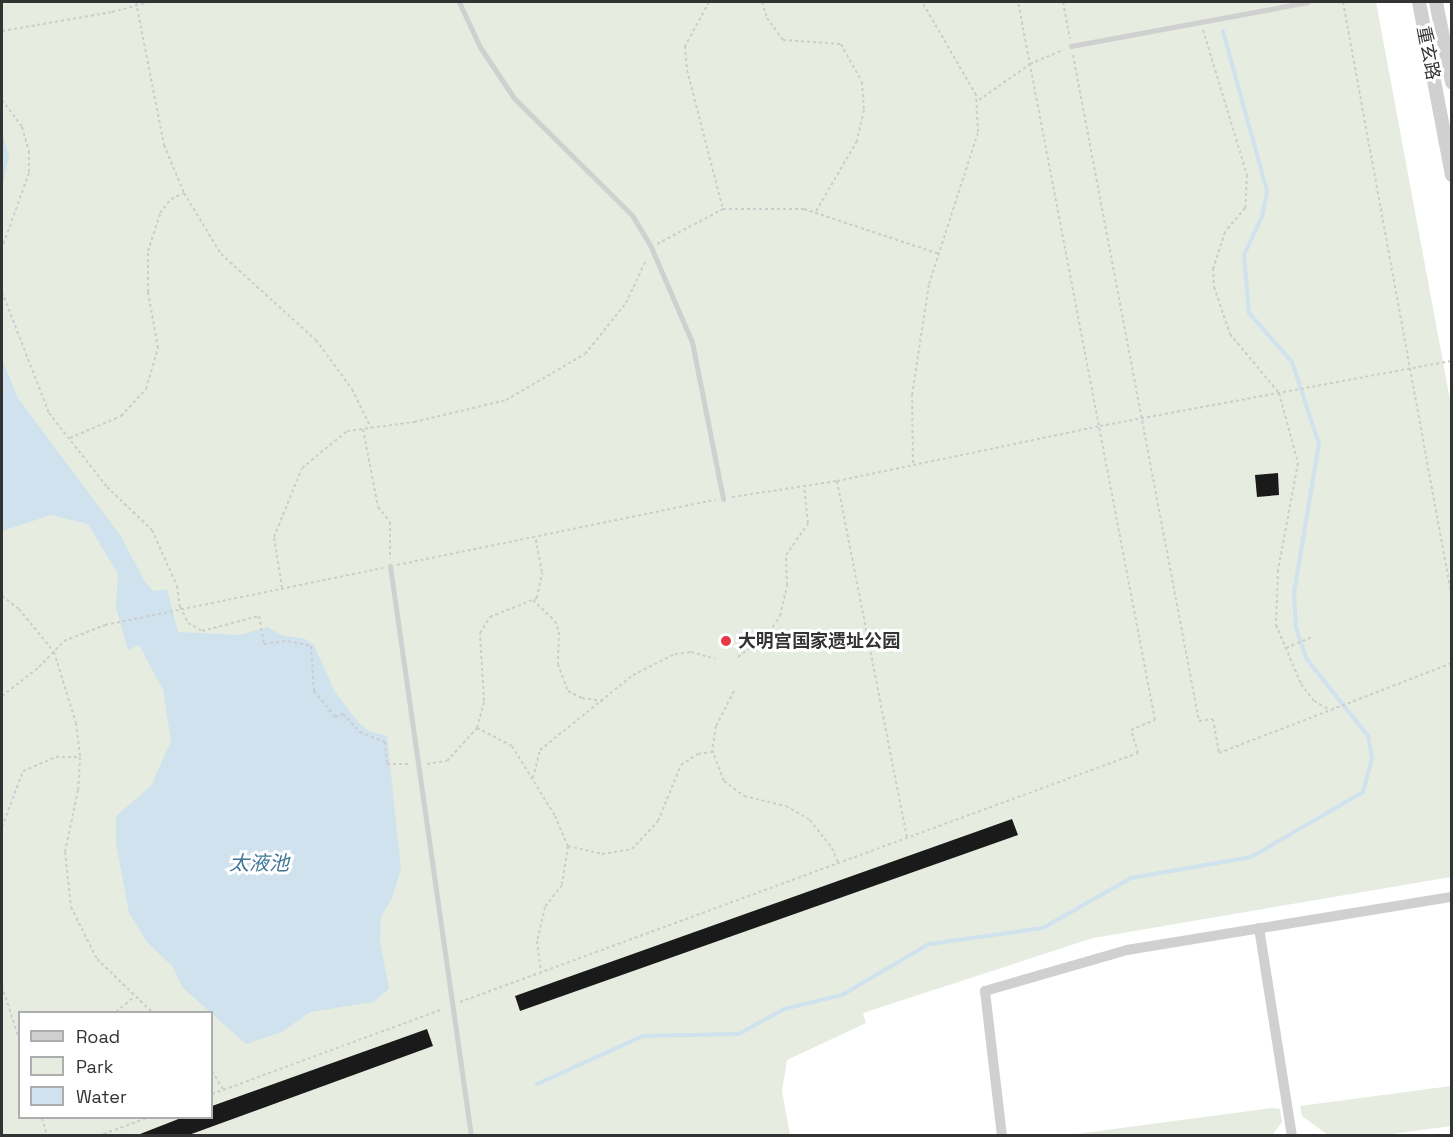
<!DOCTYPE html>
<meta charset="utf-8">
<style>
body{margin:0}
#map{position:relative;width:1453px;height:1137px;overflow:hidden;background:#fff;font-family:"Space Grotesk","Noto Sans SC",sans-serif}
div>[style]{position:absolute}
.green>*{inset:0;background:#e6ecdf}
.water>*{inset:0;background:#cfe2ee}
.stream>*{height:4px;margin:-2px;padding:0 2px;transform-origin:2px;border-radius:2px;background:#cfe2ee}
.building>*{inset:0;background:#1a1a1a}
.path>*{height:2px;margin-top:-1px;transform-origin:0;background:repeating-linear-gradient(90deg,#cdcdcd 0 3px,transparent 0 6px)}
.service>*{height:5px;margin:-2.5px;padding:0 2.5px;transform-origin:2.5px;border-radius:2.5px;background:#d0d0d0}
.minor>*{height:10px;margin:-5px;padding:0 5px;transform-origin:5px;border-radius:5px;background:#d0d0d0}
.tertiary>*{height:14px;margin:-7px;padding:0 7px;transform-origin:7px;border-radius:7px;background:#d0d0d0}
.dots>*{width:16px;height:16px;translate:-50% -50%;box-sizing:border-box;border:3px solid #fff;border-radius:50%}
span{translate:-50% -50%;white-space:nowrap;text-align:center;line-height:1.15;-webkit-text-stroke:6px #fff;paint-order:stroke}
.street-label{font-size:18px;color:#333}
.poi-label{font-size:18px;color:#333;font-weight:700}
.left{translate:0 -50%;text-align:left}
.water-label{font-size:20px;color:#3f7597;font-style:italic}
.frame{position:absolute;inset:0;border:3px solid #333;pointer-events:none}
.legend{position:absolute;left:18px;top:1011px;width:195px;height:108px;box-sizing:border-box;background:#fff;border:2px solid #adadad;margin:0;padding:8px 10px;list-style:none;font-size:18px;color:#333}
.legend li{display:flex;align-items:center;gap:12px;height:30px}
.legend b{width:30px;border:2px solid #adadad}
</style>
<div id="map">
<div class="green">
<i style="clip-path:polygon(evenodd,2px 2px,1376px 2px,1451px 405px,1451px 877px,1093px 938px,863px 1013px,866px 1023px,787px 1060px,782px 1091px,790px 1135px,2px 1136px,2px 2px,20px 1012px,212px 1012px,212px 1118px,20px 1118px,20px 1012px)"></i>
<i style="clip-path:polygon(1451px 1086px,1451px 1126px,1384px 1135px,1328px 1135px,1302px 1116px,1300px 1106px)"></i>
<i style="clip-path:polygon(1272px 1108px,1280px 1109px,1282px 1122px,1272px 1135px,1069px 1135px)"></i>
</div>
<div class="water">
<i style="clip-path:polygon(2px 132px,9px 156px,2px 190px)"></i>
<i style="clip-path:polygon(2px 359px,18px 398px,120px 535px,144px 580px,153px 591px,167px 589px,178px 632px,240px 635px,268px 627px,281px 635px,305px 639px,314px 645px,335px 692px,358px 722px,369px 731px,387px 736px,401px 869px,392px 898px,381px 917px,380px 941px,389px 989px,373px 1002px,310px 1012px,282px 1032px,246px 1044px,182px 987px,173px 967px,147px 942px,129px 913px,116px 843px,116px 816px,151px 786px,171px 741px,163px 690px,139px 645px,128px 650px,116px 608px,118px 574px,88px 524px,51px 515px,2px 531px)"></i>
</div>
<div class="stream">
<i style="left:537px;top:1084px;width:116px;rotate:-24.4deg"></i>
<i style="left:643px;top:1036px;width:96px;rotate:-1.2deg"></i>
<i style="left:739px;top:1034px;width:51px;rotate:-29.1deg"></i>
<i style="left:784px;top:1009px;width:60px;rotate:-13.6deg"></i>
<i style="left:842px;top:995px;width:101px;rotate:-30.4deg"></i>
<i style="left:929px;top:944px;width:115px;rotate:-8deg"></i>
<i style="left:1043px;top:928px;width:101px;rotate:-29.6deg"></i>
<i style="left:1131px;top:878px;width:122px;rotate:-9.9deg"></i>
<i style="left:1251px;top:857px;width:129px;rotate:-30.1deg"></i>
<i style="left:1363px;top:792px;width:35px;rotate:-75deg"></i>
<i style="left:1372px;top:758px;width:22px;rotate:-100deg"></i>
<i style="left:1368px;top:736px;width:100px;rotate:-128.5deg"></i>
<i style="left:1306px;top:658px;width:32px;rotate:-108deg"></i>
<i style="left:1296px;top:628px;width:35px;rotate:-93deg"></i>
<i style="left:1294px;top:593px;width:151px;rotate:-80.5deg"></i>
<i style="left:1319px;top:444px;width:86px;rotate:-108.2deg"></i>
<i style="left:1292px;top:362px;width:65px;rotate:-131.3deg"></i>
<i style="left:1249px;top:313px;width:58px;rotate:-94.9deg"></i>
<i style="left:1244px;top:255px;width:42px;rotate:-64.7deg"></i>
<i style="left:1262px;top:217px;width:26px;rotate:-79deg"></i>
<i style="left:1267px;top:191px;width:166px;rotate:-105.4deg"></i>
</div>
<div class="building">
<i style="clip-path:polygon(1278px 473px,1279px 495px,1257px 497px,1255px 475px)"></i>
<i style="clip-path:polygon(1012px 819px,1018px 835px,520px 1011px,515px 996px)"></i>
<i style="clip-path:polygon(427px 1029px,433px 1046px,186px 1136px,135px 1136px,181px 1118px,212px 1118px,212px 1106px)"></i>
</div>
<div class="path">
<i style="left:136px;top:2px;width:146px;rotate:78.9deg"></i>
<i style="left:164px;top:145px;width:52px;rotate:67.4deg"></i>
<i style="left:184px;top:193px;width:71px;rotate:58.8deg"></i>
<i style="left:221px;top:254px;width:128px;rotate:42.2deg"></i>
<i style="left:316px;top:340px;width:61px;rotate:53.7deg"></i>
<i style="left:352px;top:389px;width:43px;rotate:64deg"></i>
<i style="left:709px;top:2px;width:50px;rotate:118.6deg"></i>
<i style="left:685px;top:46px;width:24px;rotate:85deg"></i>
<i style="left:687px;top:70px;width:144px;rotate:75.5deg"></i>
<i style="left:762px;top:2px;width:17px;rotate:73deg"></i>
<i style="left:767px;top:18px;width:27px;rotate:54deg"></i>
<i style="left:783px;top:40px;width:58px;rotate:3.9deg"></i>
<i style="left:841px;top:44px;width:43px;rotate:61.1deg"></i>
<i style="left:862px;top:82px;width:28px;rotate:86deg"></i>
<i style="left:864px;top:110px;width:32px;rotate:103deg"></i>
<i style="left:857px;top:141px;width:83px;rotate:120.3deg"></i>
<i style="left:1063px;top:2px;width:37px;rotate:79deg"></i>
<i style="left:1343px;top:2px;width:606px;rotate:79.64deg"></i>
<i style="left:1203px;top:30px;width:152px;rotate:73.1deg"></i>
<i style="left:1247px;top:175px;width:33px;rotate:93deg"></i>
<i style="left:1245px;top:208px;width:31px;rotate:130deg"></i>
<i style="left:1225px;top:232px;width:38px;rotate:108deg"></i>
<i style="left:1213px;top:268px;width:19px;rotate:87deg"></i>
<i style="left:1214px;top:287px;width:50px;rotate:71.2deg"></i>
<i style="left:1230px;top:334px;width:77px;rotate:50.3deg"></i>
<i style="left:1279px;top:393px;width:73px;rotate:74.8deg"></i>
<i style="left:1298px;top:463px;width:109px;rotate:100.6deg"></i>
<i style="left:1278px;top:570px;width:55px;rotate:92.1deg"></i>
<i style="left:1276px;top:625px;width:64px;rotate:67deg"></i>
<i style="left:1301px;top:684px;width:21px;rotate:53deg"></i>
<i style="left:1314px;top:701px;width:18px;rotate:29deg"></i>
<i style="left:2px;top:31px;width:112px;rotate:-9.8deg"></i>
<i style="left:112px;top:12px;width:39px;rotate:-15deg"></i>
<i style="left:1073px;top:55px;width:678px;rotate:79.29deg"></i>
<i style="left:1199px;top:721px;width:14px;rotate:-8deg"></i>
<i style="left:1213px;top:719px;width:35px;rotate:80deg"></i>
<i style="left:1219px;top:753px;width:250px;rotate:-21.1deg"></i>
<i style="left:2px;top:100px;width:34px;rotate:53deg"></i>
<i style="left:22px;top:127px;width:25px;rotate:74deg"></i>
<i style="left:29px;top:151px;width:22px;rotate:90deg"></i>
<i style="left:29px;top:173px;width:80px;rotate:109.8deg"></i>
<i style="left:979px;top:100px;width:62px;rotate:-35.2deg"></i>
<i style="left:1030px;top:64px;width:36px;rotate:-23deg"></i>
<i style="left:657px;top:244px;width:75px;rotate:-27.9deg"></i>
<i style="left:723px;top:209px;width:81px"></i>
<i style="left:804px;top:209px;width:142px;rotate:18.4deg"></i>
<i style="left:2px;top:292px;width:130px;rotate:68.8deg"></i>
<i style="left:49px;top:413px;width:94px;rotate:51.9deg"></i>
<i style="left:107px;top:487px;width:62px;rotate:43.7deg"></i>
<i style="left:152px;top:530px;width:61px;rotate:65.9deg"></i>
<i style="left:177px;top:586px;width:21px;rotate:82deg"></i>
<i style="left:180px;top:607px;width:18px;rotate:63deg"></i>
<i style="left:188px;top:623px;width:16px;rotate:30deg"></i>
<i style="left:202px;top:631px;width:59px;rotate:-14.7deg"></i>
<i style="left:259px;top:616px;width:28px;rotate:80deg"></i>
<i style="left:264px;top:644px;width:24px;rotate:-7deg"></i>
<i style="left:288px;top:641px;width:24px;rotate:12deg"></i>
<i style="left:311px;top:646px;width:45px;rotate:86.2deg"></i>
<i style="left:314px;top:691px;width:33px;rotate:51deg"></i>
<i style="left:335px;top:717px;width:9px;rotate:-21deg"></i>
<i style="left:343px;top:714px;width:25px;rotate:47deg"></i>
<i style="left:360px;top:732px;width:27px;rotate:22deg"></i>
<i style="left:385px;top:742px;width:22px;rotate:85deg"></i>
<i style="left:387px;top:764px;width:23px"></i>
<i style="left:363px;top:429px;width:79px;rotate:79.1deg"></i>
<i style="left:378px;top:507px;width:19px;rotate:51deg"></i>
<i style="left:390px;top:522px;width:37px;rotate:90deg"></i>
<i style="left:70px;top:438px;width:56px;rotate:-23.3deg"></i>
<i style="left:121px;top:416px;width:37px;rotate:-47deg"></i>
<i style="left:146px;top:389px;width:43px;rotate:-73.7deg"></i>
<i style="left:158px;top:348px;width:57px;rotate:-100.1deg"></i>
<i style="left:148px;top:292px;width:41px;rotate:-90deg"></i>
<i style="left:148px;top:251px;width:40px;rotate:-72deg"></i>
<i style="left:160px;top:213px;width:18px;rotate:-52deg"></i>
<i style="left:171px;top:199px;width:14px;rotate:-25deg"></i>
<i style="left:913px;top:463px;width:68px;rotate:-90.8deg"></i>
<i style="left:912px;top:395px;width:112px;rotate:-81.3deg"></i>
<i style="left:929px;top:284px;width:160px;rotate:-72.1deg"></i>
<i style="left:978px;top:132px;width:37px;rotate:-93deg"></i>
<i style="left:976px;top:95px;width:108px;rotate:-120.1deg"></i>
<i style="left:837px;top:481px;width:363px;rotate:78.9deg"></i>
<i style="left:732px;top:497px;width:106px;rotate:-8.7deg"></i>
<i style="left:837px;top:481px;width:269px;rotate:-11.8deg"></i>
<i style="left:1100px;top:426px;width:358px;rotate:-10.5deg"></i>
<i style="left:397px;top:565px;width:325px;rotate:-11.6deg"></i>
<i style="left:282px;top:588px;width:52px;rotate:-98.9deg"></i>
<i style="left:274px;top:537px;width:74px;rotate:-67.9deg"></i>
<i style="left:302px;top:468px;width:58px;rotate:-39.4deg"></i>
<i style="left:347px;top:431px;width:68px;rotate:-7.7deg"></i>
<i style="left:414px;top:422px;width:95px;rotate:-13.4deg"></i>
<i style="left:506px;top:400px;width:91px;rotate:-30.2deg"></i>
<i style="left:585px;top:354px;width:65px;rotate:-51.2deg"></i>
<i style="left:626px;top:303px;width:47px;rotate:-65.1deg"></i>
<i style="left:2px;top:596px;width:21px;rotate:37deg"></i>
<i style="left:19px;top:609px;width:55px;rotate:50.9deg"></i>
<i style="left:54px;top:652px;width:74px;rotate:72.8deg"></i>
<i style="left:76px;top:723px;width:34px;rotate:83deg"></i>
<i style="left:80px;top:757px;width:33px;rotate:93deg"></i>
<i style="left:78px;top:790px;width:63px;rotate:101.8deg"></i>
<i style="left:65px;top:852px;width:55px;rotate:83.8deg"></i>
<i style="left:71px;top:907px;width:58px;rotate:63.4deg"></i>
<i style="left:97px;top:959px;width:76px;rotate:43.9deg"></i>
<i style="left:533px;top:600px;width:30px;rotate:44deg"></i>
<i style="left:555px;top:621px;width:12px;rotate:70deg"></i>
<i style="left:559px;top:632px;width:32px;rotate:92deg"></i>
<i style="left:558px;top:664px;width:29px;rotate:70deg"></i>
<i style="left:568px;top:691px;width:16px;rotate:27deg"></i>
<i style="left:582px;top:698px;width:22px;rotate:8deg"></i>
<i style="left:1286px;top:648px;width:30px;rotate:-23deg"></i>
<i style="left:738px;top:657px;width:34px;rotate:-36deg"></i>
<i style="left:766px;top:637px;width:25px;rotate:-56deg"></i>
<i style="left:780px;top:616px;width:32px;rotate:-77deg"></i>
<i style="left:787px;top:585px;width:30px;rotate:-92deg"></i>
<i style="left:786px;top:555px;width:39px;rotate:-55deg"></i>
<i style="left:808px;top:523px;width:37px;rotate:-96deg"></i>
<i style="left:734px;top:691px;width:39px;rotate:117deg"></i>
<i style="left:716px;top:726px;width:24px;rotate:99deg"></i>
<i style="left:712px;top:750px;width:33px;rotate:69deg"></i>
<i style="left:724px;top:781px;width:25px;rotate:37deg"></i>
<i style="left:744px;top:796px;width:43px;rotate:13.4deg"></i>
<i style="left:786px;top:806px;width:28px;rotate:30deg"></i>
<i style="left:810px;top:820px;width:36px;rotate:52deg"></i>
<i style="left:832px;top:848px;width:16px;rotate:68deg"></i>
<i style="left:2px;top:696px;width:47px;rotate:-38.1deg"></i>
<i style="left:39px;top:667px;width:36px;rotate:-46deg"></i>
<i style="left:64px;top:641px;width:44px;rotate:-21.3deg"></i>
<i style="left:105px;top:625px;width:284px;rotate:-11.6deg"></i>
<i style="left:477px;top:728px;width:39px;rotate:27deg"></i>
<i style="left:512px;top:746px;width:82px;rotate:58.4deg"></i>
<i style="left:555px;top:816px;width:33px;rotate:67deg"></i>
<i style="left:568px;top:846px;width:39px;rotate:99deg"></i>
<i style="left:562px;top:885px;width:28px;rotate:128deg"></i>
<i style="left:545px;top:907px;width:35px;rotate:103deg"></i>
<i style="left:537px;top:941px;width:31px;rotate:83deg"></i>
<i style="left:427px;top:764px;width:20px;rotate:-9deg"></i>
<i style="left:447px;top:761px;width:45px;rotate:-47.7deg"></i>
<i style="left:477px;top:728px;width:28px;rotate:-75deg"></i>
<i style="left:484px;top:701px;width:68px;rotate:-93.4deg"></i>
<i style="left:480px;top:633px;width:19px;rotate:-58deg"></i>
<i style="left:490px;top:617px;width:51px;rotate:-22deg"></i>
<i style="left:537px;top:598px;width:26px;rotate:-79deg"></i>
<i style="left:542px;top:572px;width:36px;rotate:-101deg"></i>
<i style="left:533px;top:778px;width:29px;rotate:-76deg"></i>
<i style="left:540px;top:750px;width:119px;rotate:-38.9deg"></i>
<i style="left:633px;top:675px;width:47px;rotate:-26.6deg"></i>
<i style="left:675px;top:654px;width:16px;rotate:-7deg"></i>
<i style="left:691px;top:652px;width:25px;rotate:16deg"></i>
<i style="left:2px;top:827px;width:60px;rotate:-69.4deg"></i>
<i style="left:23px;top:771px;width:36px;rotate:-23deg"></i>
<i style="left:56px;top:757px;width:24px"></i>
<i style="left:568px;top:846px;width:35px;rotate:13deg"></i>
<i style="left:602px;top:854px;width:30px;rotate:-9deg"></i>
<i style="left:632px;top:849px;width:38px;rotate:-47deg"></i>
<i style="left:658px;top:821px;width:61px;rotate:-67.7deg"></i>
<i style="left:681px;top:765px;width:20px;rotate:-33deg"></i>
<i style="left:698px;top:754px;width:14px;rotate:-8deg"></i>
<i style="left:2px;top:986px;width:59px;rotate:72.2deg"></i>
<i style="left:460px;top:1002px;width:722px;rotate:-20.17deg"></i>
<i style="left:1138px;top:753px;width:24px;rotate:-107deg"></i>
<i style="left:1131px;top:730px;width:26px;rotate:-23deg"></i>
<i style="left:1155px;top:720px;width:731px;rotate:-100.8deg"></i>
<i style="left:116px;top:1012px;width:23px;rotate:-40deg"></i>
<i style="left:212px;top:1071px;width:21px;rotate:59deg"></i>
<i style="left:212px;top:1094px;width:246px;rotate:-20.2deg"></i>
<i style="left:42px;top:1118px;width:19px;rotate:74deg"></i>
<i style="left:98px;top:1136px;width:52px;rotate:-20.2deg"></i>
</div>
<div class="service">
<i style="left:459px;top:2px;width:50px;rotate:65deg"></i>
<i style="left:480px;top:47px;width:61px;rotate:56.3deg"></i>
<i style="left:514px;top:98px;width:166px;rotate:44.8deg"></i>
<i style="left:632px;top:215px;width:37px;rotate:59deg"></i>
<i style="left:651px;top:247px;width:103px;rotate:66.7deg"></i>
<i style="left:692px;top:342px;width:160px;rotate:78.8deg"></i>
<i style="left:1071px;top:46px;width:241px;rotate:-10.5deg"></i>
<i style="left:390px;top:566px;width:576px;rotate:81.91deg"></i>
</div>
<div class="minor">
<i style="left:1259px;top:928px;width:211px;rotate:81deg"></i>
<i style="left:1002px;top:1136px;width:146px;rotate:-96.7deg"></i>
<i style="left:985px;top:991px;width:148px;rotate:-16.1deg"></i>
<i style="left:1127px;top:950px;width:329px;rotate:-9.3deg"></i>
</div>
<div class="tertiary">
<i style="left:1419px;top:2px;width:176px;rotate:79.2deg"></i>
<i style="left:1436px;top:2px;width:82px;rotate:78.7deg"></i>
</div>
<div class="dots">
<i style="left:726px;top:641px;background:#e63946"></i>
</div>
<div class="street-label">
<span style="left:1428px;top:53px;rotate:79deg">重玄路</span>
</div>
<div class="poi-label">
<span class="left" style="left:738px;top:641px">大明宫国家遗址公园</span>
</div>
<div class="water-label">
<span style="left:259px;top:863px">太液池</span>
</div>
<div class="frame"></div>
<ul class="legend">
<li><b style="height:8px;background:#d0d0d0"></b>Road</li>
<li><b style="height:16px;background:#e6ecdf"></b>Park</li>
<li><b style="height:16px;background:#cfe2ee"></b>Water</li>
</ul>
</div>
